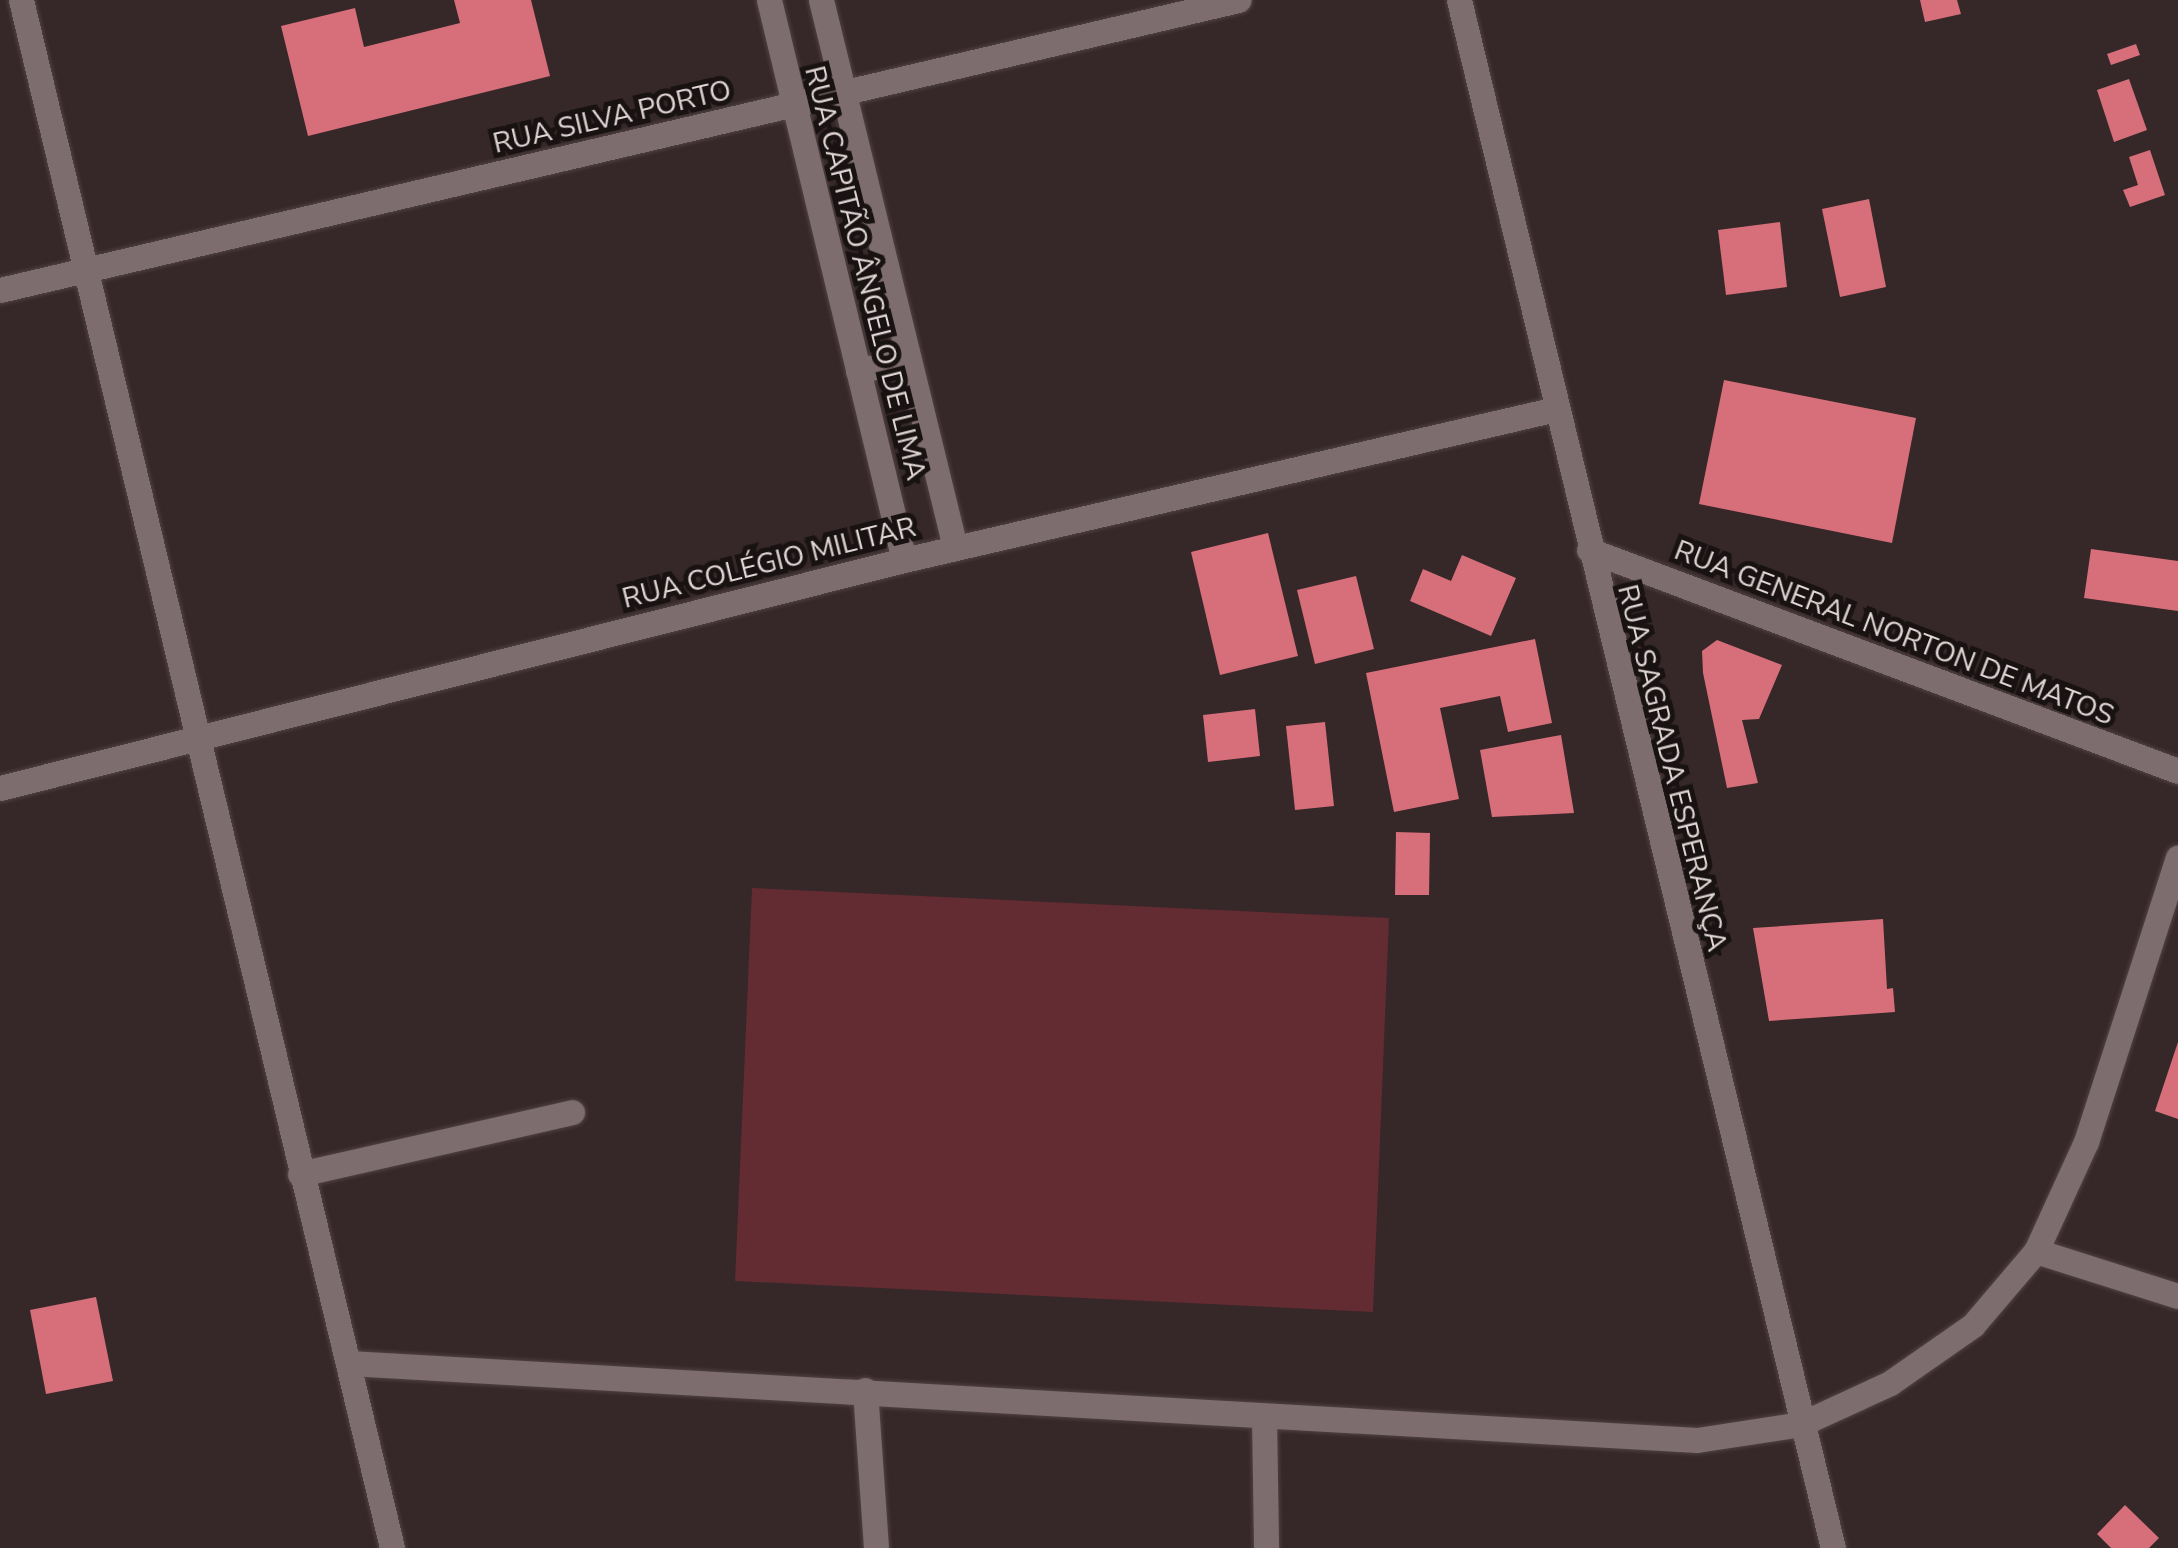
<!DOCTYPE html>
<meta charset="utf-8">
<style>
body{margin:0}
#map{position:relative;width:2178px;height:1548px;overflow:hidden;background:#362728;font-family:"Nunito Sans",sans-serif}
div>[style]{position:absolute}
.green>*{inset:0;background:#632b32}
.building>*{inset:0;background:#d76f7a}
.roads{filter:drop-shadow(0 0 2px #504344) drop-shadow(0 0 2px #504344)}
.street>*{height:25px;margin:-12.5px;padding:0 12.5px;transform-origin:12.5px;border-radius:12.5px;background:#7e6d6e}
span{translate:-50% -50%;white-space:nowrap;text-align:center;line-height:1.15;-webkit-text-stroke:10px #191212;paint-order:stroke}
.street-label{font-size:28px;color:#e0d6d6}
</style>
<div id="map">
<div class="green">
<i style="clip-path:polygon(752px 888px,1389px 918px,1373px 1312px,735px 1281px)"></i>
</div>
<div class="building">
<i style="clip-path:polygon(454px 0,531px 0,550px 76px,308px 136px,281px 26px,355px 8px,364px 47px,460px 23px)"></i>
<i style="clip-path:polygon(1920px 0,1957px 0,1961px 14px,1925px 22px)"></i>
<i style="clip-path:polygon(2136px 44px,2140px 55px,2111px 65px,2107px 54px)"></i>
<i style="clip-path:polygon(2129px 79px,2147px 130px,2114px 142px,2097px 90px)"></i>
<i style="clip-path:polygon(2150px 150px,2165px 195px,2130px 207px,2123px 190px,2138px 185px,2129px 157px)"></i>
<i style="clip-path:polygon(1869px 199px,1886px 287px,1840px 297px,1822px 209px)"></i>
<i style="clip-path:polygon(1780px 222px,1787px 287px,1726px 295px,1718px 230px)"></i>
<i style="clip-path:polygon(1724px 380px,1916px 418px,1892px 543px,1699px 504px)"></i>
<i style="clip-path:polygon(1268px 533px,1298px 656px,1220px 675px,1191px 552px)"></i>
<i style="clip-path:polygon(2091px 549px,2178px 561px,2178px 611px,2084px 598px)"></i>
<i style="clip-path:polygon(1462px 555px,1516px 578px,1491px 636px,1410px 601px,1423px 569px,1451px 581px)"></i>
<i style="clip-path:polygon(1356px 576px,1374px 649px,1315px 664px,1297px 590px)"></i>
<i style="clip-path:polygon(1535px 639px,1552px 723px,1508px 732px,1500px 696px,1440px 708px,1459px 799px,1394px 812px,1366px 673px)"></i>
<i style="clip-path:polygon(1717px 640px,1782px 665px,1759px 719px,1742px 720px,1758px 783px,1727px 788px,1703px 673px,1702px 651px)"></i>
<i style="clip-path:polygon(1255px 709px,1260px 756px,1208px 762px,1203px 715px)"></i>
<i style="clip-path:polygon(1325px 722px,1334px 806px,1295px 810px,1286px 726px)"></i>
<i style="clip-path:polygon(1561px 735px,1574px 813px,1492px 817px,1480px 750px)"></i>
<i style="clip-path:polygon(1396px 832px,1430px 833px,1429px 895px,1395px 895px)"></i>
<i style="clip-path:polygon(1883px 919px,1887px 989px,1893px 988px,1895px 1012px,1769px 1021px,1753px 928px)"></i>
<i style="clip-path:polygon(2178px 1042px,2178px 1119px,2155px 1111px)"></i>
<i style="clip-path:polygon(96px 1297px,113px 1381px,46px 1394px,30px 1310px)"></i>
<i style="clip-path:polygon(2125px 1505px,2159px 1538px,2149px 1548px,2111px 1548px,2097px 1534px)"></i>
</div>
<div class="roads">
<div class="street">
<i style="left:21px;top:0;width:1592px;rotate:76.52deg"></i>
<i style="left:769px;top:0;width:576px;rotate:76.45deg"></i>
<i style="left:821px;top:0;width:563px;rotate:76.24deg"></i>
<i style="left:1459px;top:0;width:1593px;rotate:76.42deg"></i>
<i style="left:0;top:290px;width:1272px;rotate:-13.18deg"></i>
<i style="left:858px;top:371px;width:50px;rotate:-13.8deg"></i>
<i style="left:1589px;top:550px;width:629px;rotate:20.57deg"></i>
<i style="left:0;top:788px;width:932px;rotate:-14.16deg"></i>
<i style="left:904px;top:560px;width:669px;rotate:-13.04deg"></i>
<i style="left:300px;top:1174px;width:279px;rotate:-12.8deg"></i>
<i style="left:2036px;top:1251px;width:149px;rotate:17.6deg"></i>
<i style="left:349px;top:1363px;width:1350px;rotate:3.27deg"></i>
<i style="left:1697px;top:1440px;width:105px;rotate:-8.7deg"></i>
<i style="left:1801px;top:1424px;width:98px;rotate:-24.7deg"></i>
<i style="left:1890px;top:1383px;width:101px;rotate:-34.9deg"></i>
<i style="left:1973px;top:1325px;width:97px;rotate:-49.6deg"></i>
<i style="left:2036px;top:1251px;width:120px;rotate:-65.4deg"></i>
<i style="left:2086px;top:1142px;width:299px;rotate:-72.1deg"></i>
<i style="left:865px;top:1390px;width:158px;rotate:86deg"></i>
<i style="left:1264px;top:1416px;width:132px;rotate:89.1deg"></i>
</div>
</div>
<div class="street-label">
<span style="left:612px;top:117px;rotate:-13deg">RUA SILVA PORTO</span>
<span style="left:865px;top:273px;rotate:76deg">RUA CAPITÃO ÂNGELO DE LIMA</span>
<span style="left:769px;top:563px;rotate:-14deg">RUA COLÉGIO MILITAR</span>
<span style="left:1894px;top:633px;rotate:21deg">RUA GENERAL NORTON DE MATOS</span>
<span style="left:1672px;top:768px;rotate:76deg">RUA SAGRADA ESPERANÇA</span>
</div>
</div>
